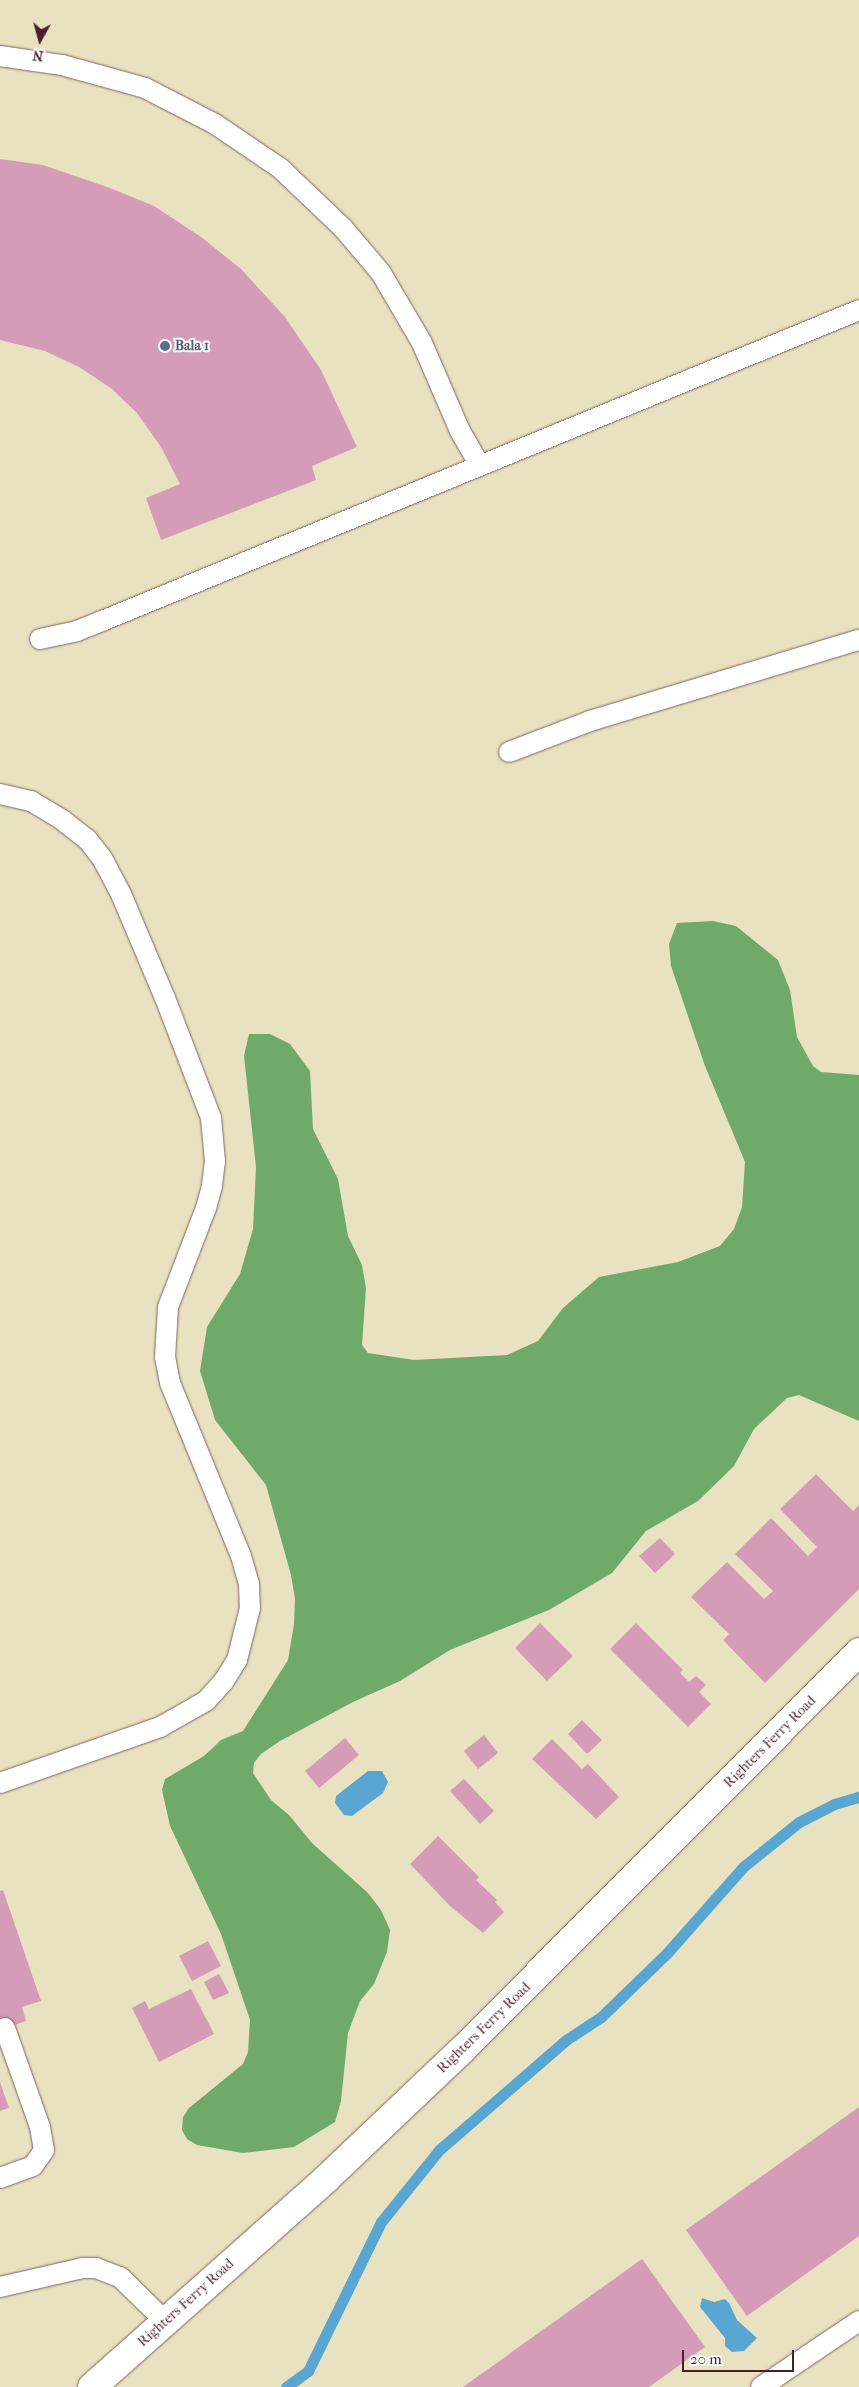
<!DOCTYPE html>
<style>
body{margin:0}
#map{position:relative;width:859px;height:2387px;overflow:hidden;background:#e8e2c0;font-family:"IM FELL French Canon",serif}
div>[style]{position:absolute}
.forest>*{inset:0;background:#6faa6b}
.water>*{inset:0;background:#59a6d2}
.stream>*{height:11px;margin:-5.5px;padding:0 5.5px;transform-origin:5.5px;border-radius:5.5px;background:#59a6d2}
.building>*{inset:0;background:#d59cb8}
.roads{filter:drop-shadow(0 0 1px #81635f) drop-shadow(0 0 1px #81635f)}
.lane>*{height:20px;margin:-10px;padding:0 10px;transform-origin:10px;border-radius:10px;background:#fff}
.street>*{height:28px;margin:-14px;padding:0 14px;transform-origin:14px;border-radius:14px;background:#fff}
.dots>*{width:14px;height:14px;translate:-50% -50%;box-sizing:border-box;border:2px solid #fff;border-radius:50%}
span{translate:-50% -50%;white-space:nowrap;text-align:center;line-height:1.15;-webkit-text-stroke:4px #fff;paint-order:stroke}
.service-label{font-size:14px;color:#4e5e75;font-weight:700}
.left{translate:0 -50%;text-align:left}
.street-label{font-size:14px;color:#4a1f2b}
.north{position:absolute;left:15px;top:15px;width:50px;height:50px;-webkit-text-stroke:4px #fff;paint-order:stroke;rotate:187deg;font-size:14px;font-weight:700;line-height:20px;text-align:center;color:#4a1f2b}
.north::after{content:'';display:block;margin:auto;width:18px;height:22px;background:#4a1f2b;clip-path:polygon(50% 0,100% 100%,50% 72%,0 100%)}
.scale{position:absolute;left:682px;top:2350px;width:112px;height:22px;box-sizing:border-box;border:2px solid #4a1f2b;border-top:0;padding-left:6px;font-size:15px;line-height:18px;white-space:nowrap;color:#4a1f2b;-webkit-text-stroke:4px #fff;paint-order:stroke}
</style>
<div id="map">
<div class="forest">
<i style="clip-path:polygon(713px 921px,736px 926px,778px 960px,790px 990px,797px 1037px,813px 1066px,821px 1072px,859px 1075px,859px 1421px,799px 1395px,787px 1398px,754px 1429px,734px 1466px,698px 1501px,646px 1531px,612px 1573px,549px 1610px,450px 1650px,400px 1681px,353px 1702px,280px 1741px,261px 1754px,254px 1763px,253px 1773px,271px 1800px,289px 1815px,312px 1843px,368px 1893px,381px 1910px,390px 1930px,387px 1952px,374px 1984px,360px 2001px,348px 2033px,341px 2101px,335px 2122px,294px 2147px,243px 2153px,197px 2145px,187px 2139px,182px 2130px,183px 2117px,189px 2108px,243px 2064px,248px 2052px,250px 2020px,221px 1934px,170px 1826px,162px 1790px,165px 1779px,204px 1756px,221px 1740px,243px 1731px,288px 1660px,294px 1624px,295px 1599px,291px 1575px,266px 1485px,215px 1420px,200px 1371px,207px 1327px,240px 1274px,253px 1229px,256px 1167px,244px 1056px,249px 1034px,270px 1034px,290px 1044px,310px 1071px,313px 1129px,338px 1179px,348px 1236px,362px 1265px,366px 1288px,362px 1345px,368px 1353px,414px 1360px,507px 1355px,538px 1341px,563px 1308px,599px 1277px,678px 1262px,720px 1246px,734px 1229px,742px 1207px,745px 1162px,705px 1066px,671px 966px,669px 944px,677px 923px)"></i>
</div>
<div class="water">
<i style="clip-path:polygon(368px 1771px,382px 1771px,388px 1782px,383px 1793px,352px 1816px,344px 1815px,335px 1803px,336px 1796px)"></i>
<i style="clip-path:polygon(702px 2298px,714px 2302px,725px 2299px,729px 2303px,737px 2320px,757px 2338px,744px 2351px,732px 2352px,725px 2346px,725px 2338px,700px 2307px)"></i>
</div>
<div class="stream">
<i style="left:286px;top:2387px;width:27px;rotate:-36deg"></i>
<i style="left:308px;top:2371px;width:166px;rotate:-63.9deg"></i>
<i style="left:381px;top:2222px;width:92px;rotate:-51.1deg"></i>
<i style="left:439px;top:2150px;width:168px;rotate:-40.9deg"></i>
<i style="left:566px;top:2040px;width:42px;rotate:-33.3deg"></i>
<i style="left:601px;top:2017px;width:92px;rotate:-44.1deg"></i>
<i style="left:667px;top:1953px;width:115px;rotate:-48.5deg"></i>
<i style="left:743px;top:1867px;width:72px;rotate:-38.8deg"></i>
<i style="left:799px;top:1822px;width:39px;rotate:-27deg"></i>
<i style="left:834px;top:1804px;width:26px;rotate:-16deg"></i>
</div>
<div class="building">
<i style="clip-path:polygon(0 159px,43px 165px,110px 188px,154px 206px,201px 237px,241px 269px,285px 317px,321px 370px,357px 447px,312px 466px,316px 480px,161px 540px,146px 498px,180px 484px,161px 447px,137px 413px,112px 389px,79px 367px,45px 351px,0 340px)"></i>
<i style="clip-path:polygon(816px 1474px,853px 1511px,859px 1505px,859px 1589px,765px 1683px,723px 1640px,729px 1634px,691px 1597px,727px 1562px,764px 1599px,773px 1591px,735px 1554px,771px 1518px,808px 1556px,817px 1547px,780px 1509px)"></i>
<i style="clip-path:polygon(660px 1538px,675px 1554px,655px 1573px,639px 1556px)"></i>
<i style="clip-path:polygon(540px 1623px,573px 1656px,547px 1681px,515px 1648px)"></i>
<i style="clip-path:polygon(636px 1623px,683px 1670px,680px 1673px,689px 1682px,696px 1676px,706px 1685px,699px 1692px,711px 1704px,688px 1727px,610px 1649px)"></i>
<i style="clip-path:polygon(582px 1720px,602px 1740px,587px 1754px,568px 1734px)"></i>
<i style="clip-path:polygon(484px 1735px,498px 1753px,478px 1769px,464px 1751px)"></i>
<i style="clip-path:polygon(345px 1738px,359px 1755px,319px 1788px,305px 1771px)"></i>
<i style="clip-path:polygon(552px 1739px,582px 1769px,588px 1764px,619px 1797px,596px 1819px,532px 1759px)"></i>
<i style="clip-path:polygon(464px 1779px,494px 1811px,480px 1824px,450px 1791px)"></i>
<i style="clip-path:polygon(438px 1836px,479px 1877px,476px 1880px,497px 1900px,495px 1902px,504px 1912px,483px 1933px,450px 1906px,410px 1864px)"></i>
<i style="clip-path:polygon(3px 1890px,41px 2001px,22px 2007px,26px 2021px,0 2030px,0 1891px)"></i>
<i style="clip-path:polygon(208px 1941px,221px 1966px,192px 1981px,179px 1956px)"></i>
<i style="clip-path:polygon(219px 1974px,229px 1993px,213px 2000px,204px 1982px)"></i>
<i style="clip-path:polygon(191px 1989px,214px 2034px,159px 2062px,132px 2008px,145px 2001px,149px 2009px)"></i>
<i style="clip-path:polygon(0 2082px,9px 2108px,0 2111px)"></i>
<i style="clip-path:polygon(859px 2107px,859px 2236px,747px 2316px,686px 2230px)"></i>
<i style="clip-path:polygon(642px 2259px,705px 2347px,649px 2387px,463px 2387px)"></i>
</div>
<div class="roads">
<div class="lane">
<i style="left:0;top:56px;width:63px;rotate:8.3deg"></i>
<i style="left:62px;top:65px;width:86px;rotate:15.5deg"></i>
<i style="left:145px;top:88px;width:79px;rotate:27.2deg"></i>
<i style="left:215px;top:124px;width:78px;rotate:34.1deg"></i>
<i style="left:280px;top:168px;width:87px;rotate:43.6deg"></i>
<i style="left:343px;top:228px;width:59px;rotate:49.8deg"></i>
<i style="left:381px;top:273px;width:81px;rotate:59.6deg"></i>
<i style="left:422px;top:343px;width:96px;rotate:66.6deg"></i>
<i style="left:460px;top:431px;width:39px;rotate:60deg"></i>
<i style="left:40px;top:639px;width:38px;rotate:-12deg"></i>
<i style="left:77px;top:631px;width:27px;rotate:-22deg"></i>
<i style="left:102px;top:621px;width:818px;rotate:-22.33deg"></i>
<i style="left:509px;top:752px;width:87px;rotate:-20.9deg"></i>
<i style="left:590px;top:721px;width:281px;rotate:-16.8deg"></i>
<i style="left:0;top:794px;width:32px;rotate:13deg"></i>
<i style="left:31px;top:801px;width:35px;rotate:31deg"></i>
<i style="left:61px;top:819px;width:33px;rotate:38deg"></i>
<i style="left:87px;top:839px;width:24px;rotate:52deg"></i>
<i style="left:102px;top:858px;width:41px;rotate:62.2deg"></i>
<i style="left:121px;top:894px;width:113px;rotate:67.1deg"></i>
<i style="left:165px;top:998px;width:129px;rotate:69deg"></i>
<i style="left:211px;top:1118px;width:43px;rotate:84.7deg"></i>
<i style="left:215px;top:1161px;width:25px;rotate:97deg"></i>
<i style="left:212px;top:1186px;width:23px;rotate:105deg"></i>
<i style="left:206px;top:1208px;width:106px;rotate:111deg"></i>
<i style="left:168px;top:1307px;width:50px;rotate:93.4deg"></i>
<i style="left:165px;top:1357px;width:26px;rotate:79deg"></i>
<i style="left:170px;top:1383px;width:187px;rotate:67.7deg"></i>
<i style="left:241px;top:1556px;width:29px;rotate:74deg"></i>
<i style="left:249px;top:1584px;width:24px;rotate:88deg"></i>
<i style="left:250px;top:1608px;width:54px;rotate:104deg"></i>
<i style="left:237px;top:1660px;width:25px;rotate:122deg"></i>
<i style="left:224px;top:1681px;width:27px;rotate:132deg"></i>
<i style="left:206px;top:1701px;width:53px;rotate:150.5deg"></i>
<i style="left:160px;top:1727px;width:170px;rotate:160.7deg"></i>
<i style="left:0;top:2178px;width:35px;rotate:-20deg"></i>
<i style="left:33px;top:2166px;width:19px;rotate:-55deg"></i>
<i style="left:44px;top:2150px;width:23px;rotate:-100deg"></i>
<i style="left:40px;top:2127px;width:105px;rotate:-109.5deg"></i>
<i style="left:0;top:2287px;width:85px;rotate:-12.9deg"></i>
<i style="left:83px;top:2268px;width:13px"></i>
<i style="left:96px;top:2268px;width:26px;rotate:21deg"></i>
<i style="left:120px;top:2277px;width:63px;rotate:44.4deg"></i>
<i style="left:761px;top:2387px;width:118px;rotate:-34deg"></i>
</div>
<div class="street">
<i style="left:92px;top:2387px;width:314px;rotate:-41.6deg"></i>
<i style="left:327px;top:2178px;width:186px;rotate:-43.5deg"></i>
<i style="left:462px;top:2050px;width:562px;rotate:-45.07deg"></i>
</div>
</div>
<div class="dots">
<i style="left:165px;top:346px;background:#5c6f8a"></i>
</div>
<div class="service-label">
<span class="left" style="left:175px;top:346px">Bala 1</span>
</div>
<div class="street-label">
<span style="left:770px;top:1742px;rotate:-45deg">Righters Ferry Road</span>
<span style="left:484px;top:2028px;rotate:-44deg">Righters Ferry Road</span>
<span style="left:186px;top:2303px;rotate:-42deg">Righters Ferry Road</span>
</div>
<div class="north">N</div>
<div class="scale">20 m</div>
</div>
